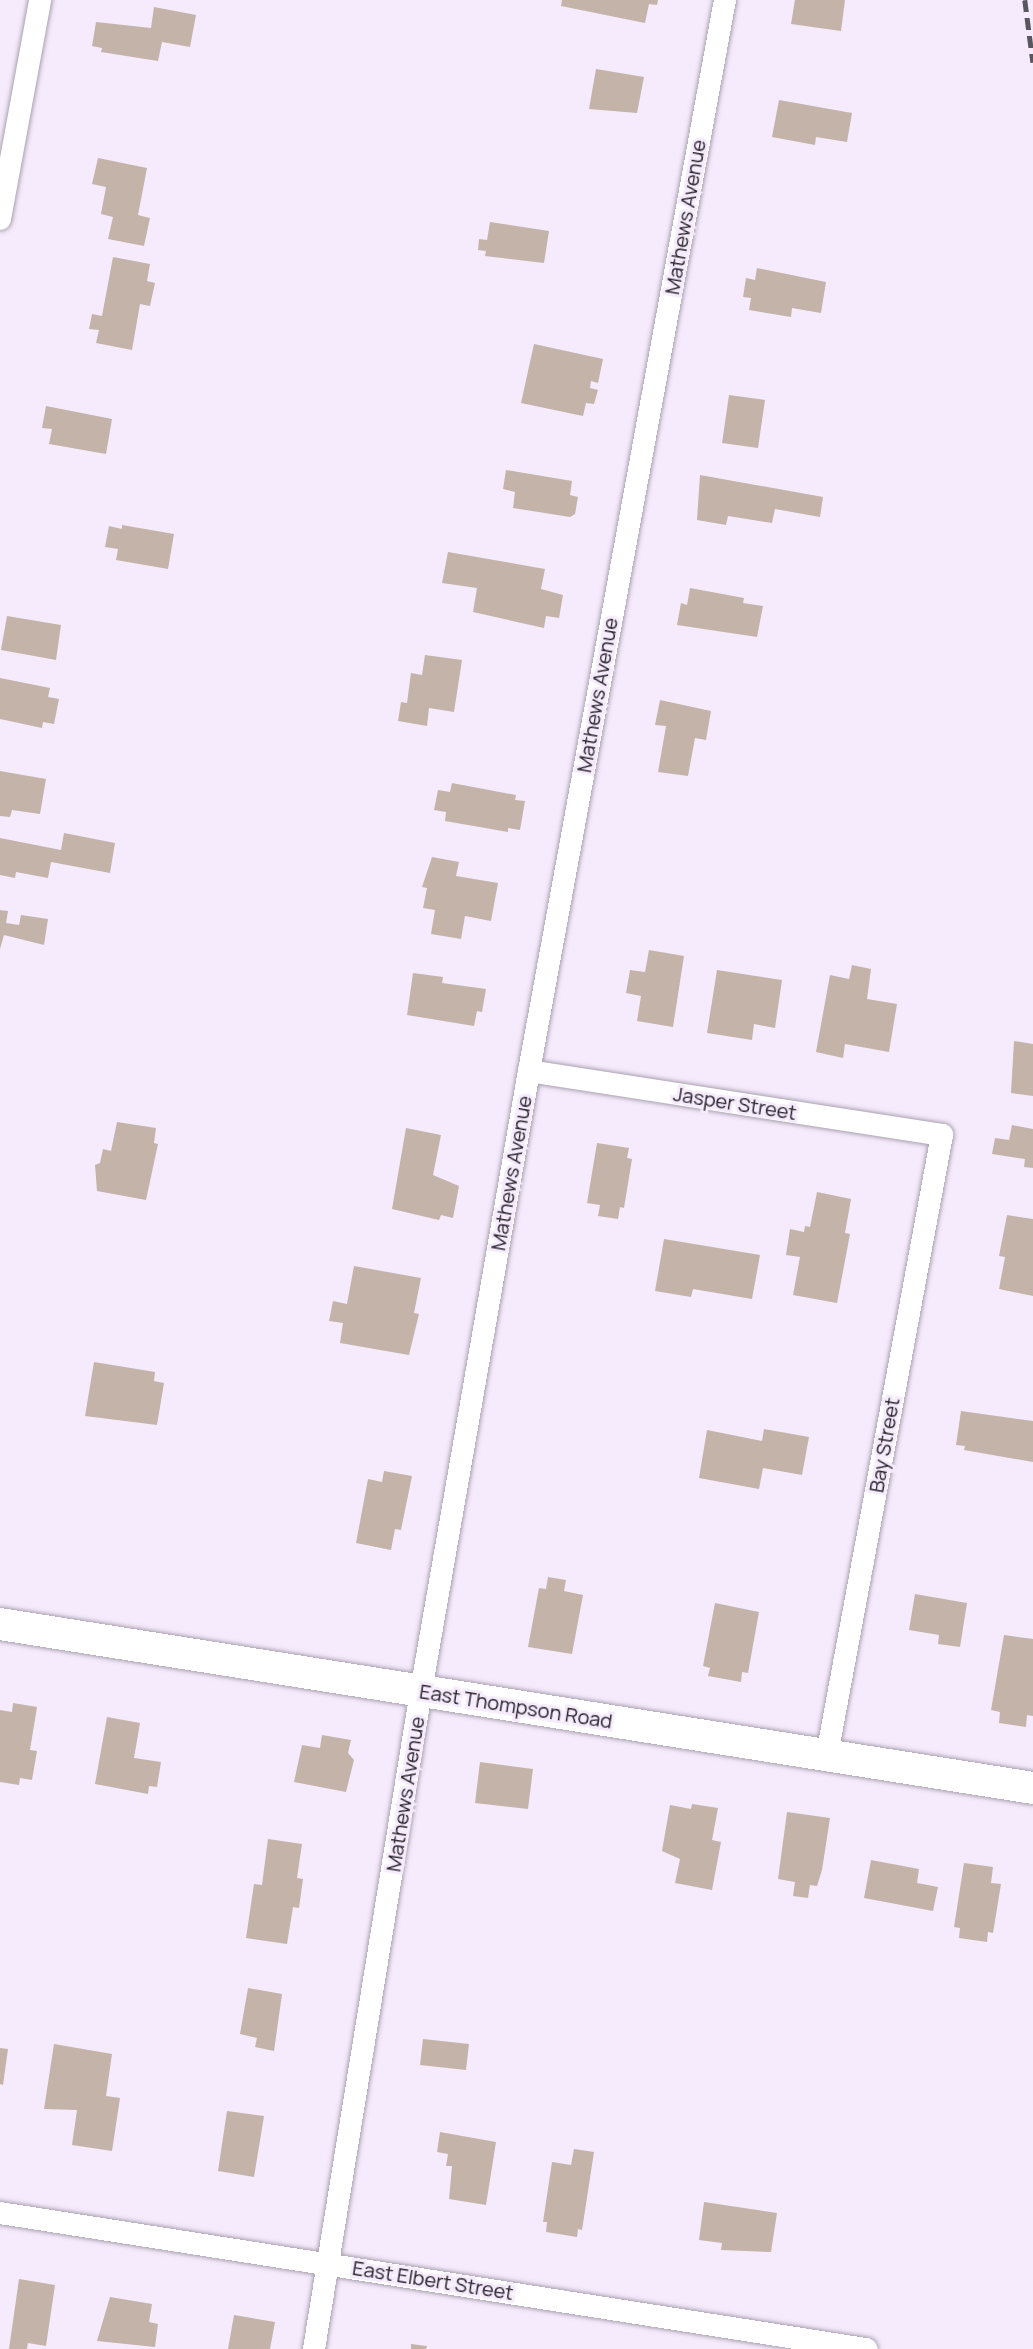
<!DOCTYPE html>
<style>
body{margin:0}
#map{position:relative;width:1033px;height:2349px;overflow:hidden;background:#f5ebfc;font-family:Manrope,sans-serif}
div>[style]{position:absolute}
.building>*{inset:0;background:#c4b3a9}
.roads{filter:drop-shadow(0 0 2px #aaa1b1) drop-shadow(0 0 2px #aaa1b1)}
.minor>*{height:22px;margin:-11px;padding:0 11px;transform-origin:11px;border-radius:11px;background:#fff}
.secondary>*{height:32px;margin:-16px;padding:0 16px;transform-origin:16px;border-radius:16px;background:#fff}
.rail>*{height:4.5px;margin-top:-2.25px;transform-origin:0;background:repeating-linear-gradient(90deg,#5a565e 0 12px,transparent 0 18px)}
span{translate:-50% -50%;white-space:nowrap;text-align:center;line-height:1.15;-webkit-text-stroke:6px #f5ebfc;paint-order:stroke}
.street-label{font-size:20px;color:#252228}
</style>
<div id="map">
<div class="building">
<i style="clip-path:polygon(562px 0,658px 0,657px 5px,649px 4px,645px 23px,561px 6px)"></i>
<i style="clip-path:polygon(795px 0,845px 0,841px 31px,791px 24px)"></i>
<i style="clip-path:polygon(154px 7px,196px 15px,190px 47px,162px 42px,158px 61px,101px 52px,102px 48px,92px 46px,96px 22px,151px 28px)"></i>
<i style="clip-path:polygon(596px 69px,644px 77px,637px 113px,589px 109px)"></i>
<i style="clip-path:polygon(779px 100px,852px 113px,847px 142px,816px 137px,815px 145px,772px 137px)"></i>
<i style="clip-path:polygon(98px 158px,147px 168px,138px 215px,150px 218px,144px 246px,108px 239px,113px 217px,101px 214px,106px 187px,92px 184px)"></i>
<i style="clip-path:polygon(490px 222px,549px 231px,544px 263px,485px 256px,486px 251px,478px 250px,479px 239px,487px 240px)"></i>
<i style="clip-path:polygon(113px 257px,150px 264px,147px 281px,155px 283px,150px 306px,140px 304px,132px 350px,96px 343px,99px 330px,89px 329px,92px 314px,102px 316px)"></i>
<i style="clip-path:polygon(757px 268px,826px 282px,821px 313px,792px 308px,791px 317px,749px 310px,751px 298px,743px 297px,746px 278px,755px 280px)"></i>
<i style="clip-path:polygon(534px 344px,603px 359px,598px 383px,591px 381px,590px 388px,598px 390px,594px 404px,586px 403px,583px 416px,521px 403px)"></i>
<i style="clip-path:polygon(729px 395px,765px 400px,758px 448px,722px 443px)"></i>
<i style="clip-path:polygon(46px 406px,112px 419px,106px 454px,49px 444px,52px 429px,42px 428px)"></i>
<i style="clip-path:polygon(506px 470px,572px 481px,570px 495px,578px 497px,575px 514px,570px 517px,513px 508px,515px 492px,503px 489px)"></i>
<i style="clip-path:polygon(700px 475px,823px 497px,820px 517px,775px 509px,772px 523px,728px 516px,726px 525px,697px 520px)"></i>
<i style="clip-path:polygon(122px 525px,174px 534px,168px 569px,116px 560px,118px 549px,105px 547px,109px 526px,122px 529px)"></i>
<i style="clip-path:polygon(448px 552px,545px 569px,541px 589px,563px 595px,559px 618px,546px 616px,544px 628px,473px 612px,477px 588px,442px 583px)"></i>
<i style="clip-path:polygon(690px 588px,744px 598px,743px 603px,763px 606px,757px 637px,677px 625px,681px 603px,687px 605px)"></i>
<i style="clip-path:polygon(7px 616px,61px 625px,56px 660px,1px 650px)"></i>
<i style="clip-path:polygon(425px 655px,462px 660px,454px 712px,429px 708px,427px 726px,398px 721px,401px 702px,407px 703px,411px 673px,422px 675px)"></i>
<i style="clip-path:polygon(0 678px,50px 688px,48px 697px,59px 699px,54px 724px,43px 722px,42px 728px,0 719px)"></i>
<i style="clip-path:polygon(660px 700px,711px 711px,706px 740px,695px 738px,688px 776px,658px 772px,666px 726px,655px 725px)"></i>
<i style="clip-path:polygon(0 771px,46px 779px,40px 814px,12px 810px,10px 817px,0 816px)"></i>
<i style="clip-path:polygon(452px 783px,516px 795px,515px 800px,525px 801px,520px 830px,508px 828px,508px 832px,445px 821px,446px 812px,434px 810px,438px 790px,450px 792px)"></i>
<i style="clip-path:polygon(64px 833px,115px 843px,110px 873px,51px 862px,48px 878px,16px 872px,15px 878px,0 875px,0 838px,61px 850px)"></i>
<i style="clip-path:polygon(432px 857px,459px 862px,456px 876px,498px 883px,491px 921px,465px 916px,461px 939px,431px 934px,435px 910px,423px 908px,427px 888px,422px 887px)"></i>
<i style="clip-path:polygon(0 910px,8px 911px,6px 923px,19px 925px,21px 915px,48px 919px,44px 945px,4px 935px,0 949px)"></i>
<i style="clip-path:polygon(649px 950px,684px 956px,673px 1027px,637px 1021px,641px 996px,626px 993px,630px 970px,645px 972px)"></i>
<i style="clip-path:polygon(852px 965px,871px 969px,867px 999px,897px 1004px,889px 1052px,845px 1044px,843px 1058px,816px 1052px,830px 975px,849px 979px)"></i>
<i style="clip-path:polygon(717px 970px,782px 980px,775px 1028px,754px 1024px,752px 1040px,707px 1033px)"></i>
<i style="clip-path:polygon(413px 973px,443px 977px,442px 983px,486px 989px,482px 1012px,477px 1011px,474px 1026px,407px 1015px)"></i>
<i style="clip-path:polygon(1014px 1041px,1033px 1044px,1033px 1096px,1011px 1093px)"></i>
<i style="clip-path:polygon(117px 1122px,156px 1128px,154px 1143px,158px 1144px,146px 1200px,97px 1191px,95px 1165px,100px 1163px,103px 1149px,111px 1151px)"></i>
<i style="clip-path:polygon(1012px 1125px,1033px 1129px,1033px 1168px,1024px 1167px,1025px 1159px,992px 1154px,995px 1138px,1009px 1140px)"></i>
<i style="clip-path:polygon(406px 1128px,441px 1135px,433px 1175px,459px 1186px,453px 1218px,441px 1215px,439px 1220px,392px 1209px)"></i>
<i style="clip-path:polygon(597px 1143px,629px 1148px,627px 1158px,632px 1159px,624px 1208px,620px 1207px,618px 1219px,598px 1216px,600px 1205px,587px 1203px)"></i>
<i style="clip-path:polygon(817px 1192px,851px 1199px,845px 1233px,850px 1234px,837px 1303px,793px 1295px,800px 1257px,786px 1255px,790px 1229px,804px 1232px,805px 1226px,810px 1227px)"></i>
<i style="clip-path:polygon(1007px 1215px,1033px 1219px,1033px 1296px,999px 1289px,1005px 1257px,999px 1256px)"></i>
<i style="clip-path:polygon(664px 1239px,760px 1255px,752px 1299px,693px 1289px,691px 1297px,655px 1291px)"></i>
<i style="clip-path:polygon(354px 1266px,421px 1278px,414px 1313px,419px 1314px,409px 1355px,340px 1343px,343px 1323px,329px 1321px,333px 1301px,347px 1304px)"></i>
<i style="clip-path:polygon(94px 1362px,155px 1372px,154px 1381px,164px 1383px,157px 1425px,85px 1416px)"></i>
<i style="clip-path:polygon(961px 1411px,1033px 1421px,1033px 1462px,964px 1450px,965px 1446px,956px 1445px)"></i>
<i style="clip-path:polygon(764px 1429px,809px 1437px,802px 1475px,763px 1468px,759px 1489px,699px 1478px,707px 1430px,762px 1441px)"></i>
<i style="clip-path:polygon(384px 1471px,412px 1476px,401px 1530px,395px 1529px,391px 1550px,356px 1543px,368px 1479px,382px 1482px)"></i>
<i style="clip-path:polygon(548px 1577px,566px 1580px,564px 1591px,583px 1595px,572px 1654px,528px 1647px,539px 1588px,546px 1589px)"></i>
<i style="clip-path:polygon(915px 1594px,967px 1603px,960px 1647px,938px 1644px,939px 1635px,909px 1630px)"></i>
<i style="clip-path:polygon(715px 1603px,759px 1612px,748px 1673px,742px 1672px,741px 1682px,708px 1676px,710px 1668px,703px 1666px)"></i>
<i style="clip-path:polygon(1004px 1635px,1033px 1639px,1033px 1716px,1027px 1715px,1026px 1727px,999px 1723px,1000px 1712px,991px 1710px)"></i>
<i style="clip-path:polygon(13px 1703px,37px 1707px,30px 1750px,37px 1751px,32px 1780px,20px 1778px,19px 1785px,0 1782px,0 1710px,12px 1712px)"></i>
<i style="clip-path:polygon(107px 1717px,140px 1723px,134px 1758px,161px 1762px,157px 1787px,149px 1786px,148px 1794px,95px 1784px)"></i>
<i style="clip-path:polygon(322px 1735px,351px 1740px,348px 1753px,354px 1760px,346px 1792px,294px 1782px,302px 1745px,320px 1748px)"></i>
<i style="clip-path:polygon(480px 1762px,533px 1769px,528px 1809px,475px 1803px)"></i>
<i style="clip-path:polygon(692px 1804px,718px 1808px,712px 1840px,721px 1842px,712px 1890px,675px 1883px,680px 1859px,662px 1851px,670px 1805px,691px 1809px)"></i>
<i style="clip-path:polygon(787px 1812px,830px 1818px,822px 1870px,817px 1886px,810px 1885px,808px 1898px,793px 1896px,795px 1882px,778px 1879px)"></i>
<i style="clip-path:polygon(268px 1839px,302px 1844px,297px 1878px,303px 1879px,299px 1908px,293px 1907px,287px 1944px,246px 1938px,254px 1884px,262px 1885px)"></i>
<i style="clip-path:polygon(871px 1860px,919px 1869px,917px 1883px,938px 1887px,933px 1911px,864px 1898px)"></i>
<i style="clip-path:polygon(964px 1863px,993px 1867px,991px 1883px,1001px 1884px,993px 1933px,988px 1932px,987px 1942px,959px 1938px,960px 1928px,954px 1927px)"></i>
<i style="clip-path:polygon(248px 1988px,282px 1994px,274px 2051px,255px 2047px,257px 2038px,240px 2034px)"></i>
<i style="clip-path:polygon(423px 2039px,469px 2044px,466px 2070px,420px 2065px)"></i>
<i style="clip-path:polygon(54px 2044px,112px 2054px,106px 2096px,120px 2098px,112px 2151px,72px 2145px,77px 2110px,44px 2109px)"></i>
<i style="clip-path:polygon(0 2048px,8px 2049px,3px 2085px,0 2084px)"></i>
<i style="clip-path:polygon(227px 2111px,264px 2116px,254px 2177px,218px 2171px)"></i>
<i style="clip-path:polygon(440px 2132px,496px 2142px,486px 2205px,449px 2199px,452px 2166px,446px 2166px,448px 2154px,437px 2152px)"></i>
<i style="clip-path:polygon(574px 2149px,594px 2152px,582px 2230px,578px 2229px,577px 2237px,546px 2232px,547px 2222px,543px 2222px,552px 2162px,571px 2165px)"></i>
<i style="clip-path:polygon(704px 2202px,777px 2213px,771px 2252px,721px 2250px,722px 2243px,699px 2240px)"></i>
<i style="clip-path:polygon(19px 2279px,55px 2285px,46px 2346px,28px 2343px,27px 2349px,9px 2349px)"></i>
<i style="clip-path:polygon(110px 2297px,152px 2304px,149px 2322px,158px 2324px,155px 2347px,97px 2341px)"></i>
<i style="clip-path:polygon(234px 2315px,275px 2322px,270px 2349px,228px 2349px)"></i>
<i style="clip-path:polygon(411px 2344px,427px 2346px,426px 2349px,411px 2349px)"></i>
</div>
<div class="roads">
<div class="minor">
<i style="left:0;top:219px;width:223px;rotate:-79.6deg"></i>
<i style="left:529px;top:1071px;width:418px;rotate:8.8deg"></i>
<i style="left:942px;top:1135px;width:631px;rotate:100.51deg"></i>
<i style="left:0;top:2213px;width:877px;rotate:8.93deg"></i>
<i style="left:314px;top:2349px;width:667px;rotate:-80.76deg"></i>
<i style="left:421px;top:1691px;width:629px;rotate:-80.12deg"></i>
<i style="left:529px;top:1071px;width:1089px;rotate:-79.63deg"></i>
</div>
<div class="secondary">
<i style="left:0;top:1624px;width:1046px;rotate:9.02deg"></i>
</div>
</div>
<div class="rail">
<i style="left:1025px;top:0;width:63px;rotate:82.6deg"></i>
</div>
<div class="street-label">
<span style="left:685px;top:217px;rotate:-80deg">Mathews Avenue</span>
<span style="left:597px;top:695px;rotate:-80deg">Mathews Avenue</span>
<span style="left:735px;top:1103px;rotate:9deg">Jasper Street</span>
<span style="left:511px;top:1173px;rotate:-80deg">Mathews Avenue</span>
<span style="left:884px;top:1445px;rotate:-80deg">Bay Street</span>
<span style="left:516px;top:1706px;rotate:9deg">East Thompson Road</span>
<span style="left:405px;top:1794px;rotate:-81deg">Mathews Avenue</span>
<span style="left:433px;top:2280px;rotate:9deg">East Elbert Street</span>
</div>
</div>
